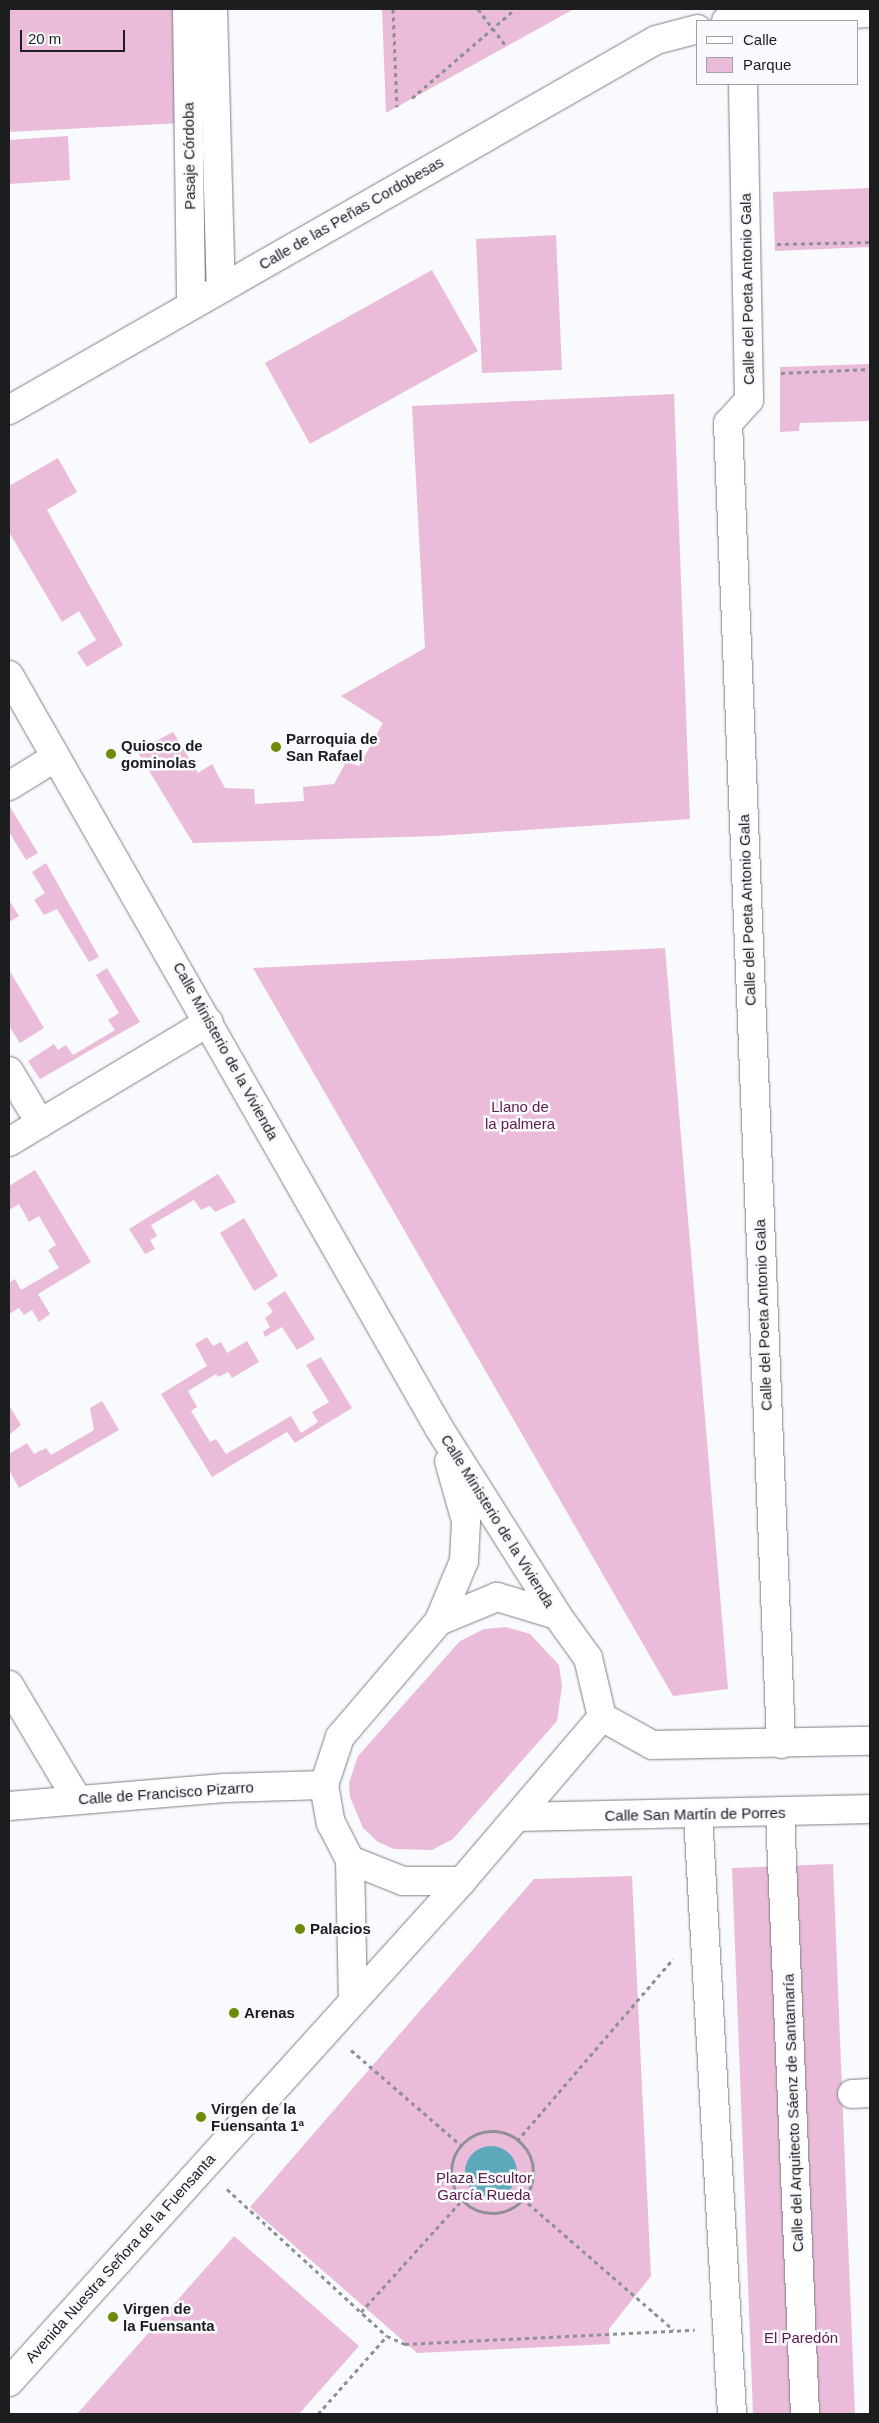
<!DOCTYPE html>
<meta charset="utf-8">
<style>
body{margin:0}
#map{position:relative;width:879px;height:2423px;overflow:hidden;background:#f9fafe;font-family:Helvetica,sans-serif}
div>[style]{position:absolute}
.green>*{inset:0;background:#ebbcda}
.water>*{inset:0;background:#5da9bc}
.round{border-radius:50%}
.path>*{height:3px;margin-top:-1.5px;transform-origin:0;background:repeating-linear-gradient(90deg,#8f9093 0 4px,transparent 0 8px)}
.path>.ring{margin:-1.5px;padding:0;box-sizing:content-box;background:none;border:3px solid #8f9093;border-radius:50%}
.roads{filter:drop-shadow(0 0 1px #7e7f84) drop-shadow(0 0 1px #7e7f84)}
.pedestrian>*{height:28px;margin:-14px;padding:0 14px;transform-origin:14px;border-radius:14px;background:#fff}
.minor>*{height:28px;margin:-14px;padding:0 14px;transform-origin:14px;border-radius:14px;background:#fff}
.tertiary>*{height:28px;margin:-14px;padding:0 14px;transform-origin:14px;border-radius:14px;background:#fff}
.secondary>*{height:28px;margin:-14px;padding:0 14px;transform-origin:14px;border-radius:14px;background:#fff}
.dots>*{width:14px;height:14px;translate:-50% -50%;box-sizing:border-box;border:2px solid #f9fafe;border-radius:50%}
span{translate:-50% -50%;white-space:nowrap;text-align:center;line-height:1.15;-webkit-text-stroke:5px #f9fafe;paint-order:stroke}
.street-label{font-size:15px;color:#1c1d1f}
.poi-label{font-size:15px;color:#1c1d1f;font-weight:700}
.left{translate:0 -50%;text-align:left}
.park-label{font-size:15px;color:#5c1c4b}
.frame{position:absolute;inset:0;border:10px solid #1c1d1f;pointer-events:none}
.legend{position:absolute;left:696px;top:20px;width:162px;height:65px;box-sizing:border-box;background:#f9fafe;border:1px solid #a1a2a5;margin:0;padding:6px 9px;list-style:none;font-size:15px;color:#1c1d1f}
.legend li{display:flex;align-items:center;gap:10px;height:25px}
.legend b{width:25px;border:1px solid #a1a2a5}
.scale{position:absolute;left:20px;top:30px;width:105px;height:22px;box-sizing:border-box;border:2px solid #1c1d1f;border-top:0;padding-left:6px;font-size:15px;line-height:18px;white-space:nowrap;color:#1c1d1f;-webkit-text-stroke:4px #f9fafe;paint-order:stroke}
</style>
<div id="map">
<div class="green">
<i style="clip-path:polygon(9px 9px,176px 9px,181px 123px,9px 132px)"></i>
<i style="clip-path:polygon(382px 9px,574px 9px,386px 113px)"></i>
<i style="clip-path:polygon(68px 136px,70px 180px,9px 184px,9px 140px)"></i>
<i style="clip-path:polygon(870px 188px,870px 247px,775px 251px,773px 192px)"></i>
<i style="clip-path:polygon(556px 235px,562px 370px,482px 373px,476px 239px)"></i>
<i style="clip-path:polygon(432px 270px,478px 351px,310px 444px,265px 363px)"></i>
<i style="clip-path:polygon(870px 364px,870px 421px,800px 423px,799px 431px,780px 432px,780px 367px)"></i>
<i style="clip-path:polygon(674px 394px,690px 819px,437px 836px,193px 843px,137px 751px,173px 732px,198px 773px,212px 764px,225px 788px,254px 789px,255px 804px,304px 801px,303px 787px,334px 784px,346px 762px,359px 766px,383px 723px,341px 696px,425px 648px,412px 406px)"></i>
<i style="clip-path:polygon(58px 458px,77px 492px,47px 510px,123px 645px,87px 667px,77px 652px,96px 640px,79px 611px,62px 622px,9px 532px,9px 486px)"></i>
<i style="clip-path:polygon(9px 805px,38px 853px,26px 860px,9px 832px)"></i>
<i style="clip-path:polygon(46px 863px,99px 957px,89px 962px,57px 909px,44px 915px,34px 900px,45px 893px,32px 872px)"></i>
<i style="clip-path:polygon(9px 900px,19px 916px,9px 922px)"></i>
<i style="clip-path:polygon(665px 948px,728px 1689px,673px 1696px,253px 968px)"></i>
<i style="clip-path:polygon(107px 968px,140px 1022px,40px 1079px,28px 1061px,54px 1044px,58px 1050px,66px 1045px,73px 1055px,115px 1030px,108px 1020px,119px 1013px,96px 975px)"></i>
<i style="clip-path:polygon(9px 970px,44px 1028px,20px 1043px,9px 1026px)"></i>
<i style="clip-path:polygon(35px 1170px,91px 1262px,38px 1294px,50px 1314px,39px 1322px,32px 1310px,24px 1315px,19px 1308px,9px 1314px,9px 1283px,15px 1279px,21px 1290px,59px 1268px,48px 1250px,56px 1245px,39px 1216px,29px 1222px,19px 1204px,9px 1210px,9px 1186px)"></i>
<i style="clip-path:polygon(218px 1174px,236px 1202px,215px 1212px,210px 1206px,201px 1210px,194px 1200px,151px 1225px,157px 1236px,150px 1240px,155px 1249px,145px 1254px,129px 1229px)"></i>
<i style="clip-path:polygon(244px 1218px,278px 1276px,254px 1291px,220px 1233px)"></i>
<i style="clip-path:polygon(285px 1291px,315px 1339px,297px 1350px,282px 1327px,265px 1337px,263px 1332px,270px 1327px,265px 1318px,273px 1312px,267px 1303px)"></i>
<i style="clip-path:polygon(207px 1337px,213px 1346px,221px 1342px,227px 1353px,247px 1341px,259px 1362px,232px 1378px,228px 1372px,218px 1377px,216px 1374px,188px 1391px,197px 1407px,191px 1411px,210px 1442px,216px 1439px,226px 1454px,291px 1416px,301px 1433px,318px 1422px,312px 1412px,329px 1402px,306px 1365px,321px 1357px,352px 1408px,295px 1443px,287px 1432px,212px 1477px,161px 1394px,207px 1366px,195px 1344px)"></i>
<i style="clip-path:polygon(102px 1401px,119px 1430px,19px 1488px,9px 1470px,9px 1454px,27px 1443px,34px 1454px,46px 1448px,51px 1455px,94px 1430px,90px 1408px)"></i>
<i style="clip-path:polygon(9px 1405px,21px 1425px,9px 1435px)"></i>
<i style="clip-path:polygon(506px 1627px,530px 1634px,559px 1665px,562px 1686px,557px 1721px,453px 1839px,432px 1850px,394px 1849px,378px 1842px,363px 1828px,350px 1797px,349px 1783px,358px 1756px,460px 1641px,484px 1629px)"></i>
<i style="clip-path:polygon(833px 1864px,855px 2414px,753px 2414px,732px 1868px)"></i>
<i style="clip-path:polygon(632px 1876px,651px 2276px,609px 2329px,610px 2344px,417px 2353px,250px 2207px,534px 1879px)"></i>
<i style="clip-path:polygon(234px 2236px,359px 2346px,299px 2414px,77px 2414px)"></i>
</div>
<div class="water">
<i class="round" style="left:465px;top:2146px;width:52px;height:52px"></i>
</div>
<div class="path">
<i style="left:393px;top:9px;width:98px;rotate:87.7deg"></i>
<i style="left:478px;top:9px;width:46px;rotate:52.9deg"></i>
<i style="left:412px;top:98px;width:136px;rotate:-40.8deg"></i>
<i style="left:777px;top:244px;width:93px;rotate:-1.2deg"></i>
<i style="left:781px;top:373px;width:89px;rotate:-2.6deg"></i>
<i style="left:351px;top:2050px;width:147px;rotate:40.9deg"></i>
<i class="ring" style="left:451px;top:2131px;width:79px;height:79px"></i>
<i style="left:517px;top:2141px;width:240px;rotate:-49.4deg"></i>
<i style="left:227px;top:2189px;width:217px;rotate:42.6deg"></i>
<i style="left:522px;top:2198px;width:201px;rotate:41deg"></i>
<i style="left:361px;top:2312px;width:152px;rotate:-47.9deg"></i>
<i style="left:318px;top:2414px;width:104px;rotate:-48.5deg"></i>
<i style="left:387px;top:2336px;width:20px;rotate:24deg"></i>
<i style="left:405px;top:2344px;width:290px;rotate:-2.8deg"></i>
</div>
<div class="roads">
<div class="pedestrian">
<i style="left:187px;top:9px;width:295px;rotate:89.2deg"></i>
<i style="left:213px;top:9px;width:278px;rotate:88.4deg"></i>
<i style="left:743px;top:84px;width:316px;rotate:88.9deg"></i>
<i style="left:749px;top:400px;width:31px;rotate:132deg"></i>
<i style="left:728px;top:423px;width:1322px;rotate:87.7deg"></i>
<i style="left:9px;top:786px;width:55px;rotate:-31.7deg"></i>
<i style="left:9px;top:1071px;width:61px;rotate:59.2deg"></i>
<i style="left:780px;top:1813px;width:602px;rotate:87.62deg"></i>
<i style="left:852px;top:2094px;width:18px;rotate:-3deg"></i>
</div>
<div class="minor">
<i style="left:9px;top:1142px;width:233px;rotate:-31deg"></i>
<i style="left:9px;top:1685px;width:133px;rotate:59.2deg"></i>
<i style="left:698px;top:1815px;width:600px;rotate:86.75deg"></i>
</div>
<div class="tertiary">
<i style="left:726px;top:21px;width:144px;rotate:-3.2deg"></i>
<i style="left:9px;top:410px;width:745px;rotate:-29.76deg"></i>
<i style="left:656px;top:40px;width:43px;rotate:-14.7deg"></i>
<i style="left:9px;top:675px;width:867px;rotate:60.27deg"></i>
<i style="left:439px;top:1428px;width:221px;rotate:57.7deg"></i>
<i style="left:439px;top:1621px;width:65px;rotate:-67.4deg"></i>
<i style="left:464px;top:1561px;width:40px;rotate:-87.1deg"></i>
<i style="left:466px;top:1521px;width:62px;rotate:-105.8deg"></i>
<i style="left:9px;top:1806px;width:216px;rotate:-4.8deg"></i>
<i style="left:224px;top:1788px;width:100px;rotate:-1.7deg"></i>
</div>
<div class="secondary">
<i style="left:602px;top:1717px;width:57px;rotate:29.2deg"></i>
<i style="left:652px;top:1745px;width:218px;rotate:-1.1deg"></i>
<i style="left:519px;top:1817px;width:351px;rotate:-1.3deg"></i>
<i style="left:350px;top:1860px;width:140px;rotate:88.8deg"></i>
<i style="left:9px;top:2382px;width:675px;rotate:-47.88deg"></i>
<i style="left:462px;top:1881px;width:216px;rotate:-49.5deg"></i>
<i style="left:602px;top:1717px;width:61px;rotate:-103.3deg"></i>
<i style="left:588px;top:1658px;width:53px;rotate:-125.8deg"></i>
<i style="left:557px;top:1615px;width:63px;rotate:-163.3deg"></i>
<i style="left:497px;top:1597px;width:63px;rotate:157.5deg"></i>
<i style="left:439px;top:1621px;width:153px;rotate:130.5deg"></i>
<i style="left:340px;top:1737px;width:51px;rotate:108.4deg"></i>
<i style="left:324px;top:1785px;width:39px;rotate:80deg"></i>
<i style="left:331px;top:1823px;width:42px;rotate:62.8deg"></i>
<i style="left:350px;top:1860px;width:57px;rotate:21.6deg"></i>
<i style="left:403px;top:1881px;width:59px"></i>
</div>
</div>
<div class="dots">
<i style="left:276px;top:747px;background:#6e8b05"></i>
<i style="left:111px;top:754px;background:#6e8b05"></i>
<i style="left:300px;top:1929px;background:#6e8b05"></i>
<i style="left:234px;top:2013px;background:#6e8b05"></i>
<i style="left:201px;top:2117px;background:#6e8b05"></i>
<i style="left:113px;top:2317px;background:#6e8b05"></i>
</div>
<div class="street-label">
<span style="left:189px;top:156px;rotate:-91deg">Pasaje Córdoba</span>
<span style="left:351px;top:213px;rotate:-30deg">Calle de las Peñas Cordobesas</span>
<span style="left:747px;top:289px;rotate:-91deg">Calle del Poeta Antonio Gala</span>
<span style="left:747px;top:910px;rotate:-92deg">Calle del Poeta Antonio Gala</span>
<span style="left:226px;top:1051px;rotate:61deg">Calle Ministerio de la Vivienda</span>
<span style="left:763px;top:1315px;rotate:-92deg">Calle del Poeta Antonio Gala</span>
<span style="left:498px;top:1521px;rotate:58deg">Calle Ministerio de la Vivienda</span>
<span style="left:166px;top:1793px;rotate:-4deg">Calle de Francisco Pizarro</span>
<span style="left:695px;top:1814px;rotate:-1deg">Calle San Martín de Porres</span>
<span style="left:793px;top:2113px;rotate:-92deg">Calle del Arquitecto Sáenz de Santamaría</span>
<span style="left:120px;top:2258px;rotate:-48deg">Avenida Nuestra Señora de la Fuensanta</span>
</div>
<div class="poi-label">
<span class="left" style="left:286px;top:747px">Parroquia de<br>San Rafael</span>
<span class="left" style="left:121px;top:754px">Quiosco de<br>gominolas</span>
<span class="left" style="left:310px;top:1929px">Palacios</span>
<span class="left" style="left:244px;top:2013px">Arenas</span>
<span class="left" style="left:211px;top:2117px">Virgen de la<br>Fuensanta 1ª</span>
<span class="left" style="left:123px;top:2317px">Virgen de<br>la Fuensanta</span>
</div>
<div class="park-label">
<span style="left:520px;top:1115px">Llano de<br>la palmera</span>
<span style="left:484px;top:2186px">Plaza Escultor<br>García Rueda</span>
<span style="left:801px;top:2338px">El Paredón</span>
</div>
<div class="frame"></div>
<ul class="legend">
<li><b style="height:6px;background:#fff"></b>Calle</li>
<li><b style="height:14px;background:#ebbcda"></b>Parque</li>
</ul>
<div class="scale">20 m</div>
</div>
